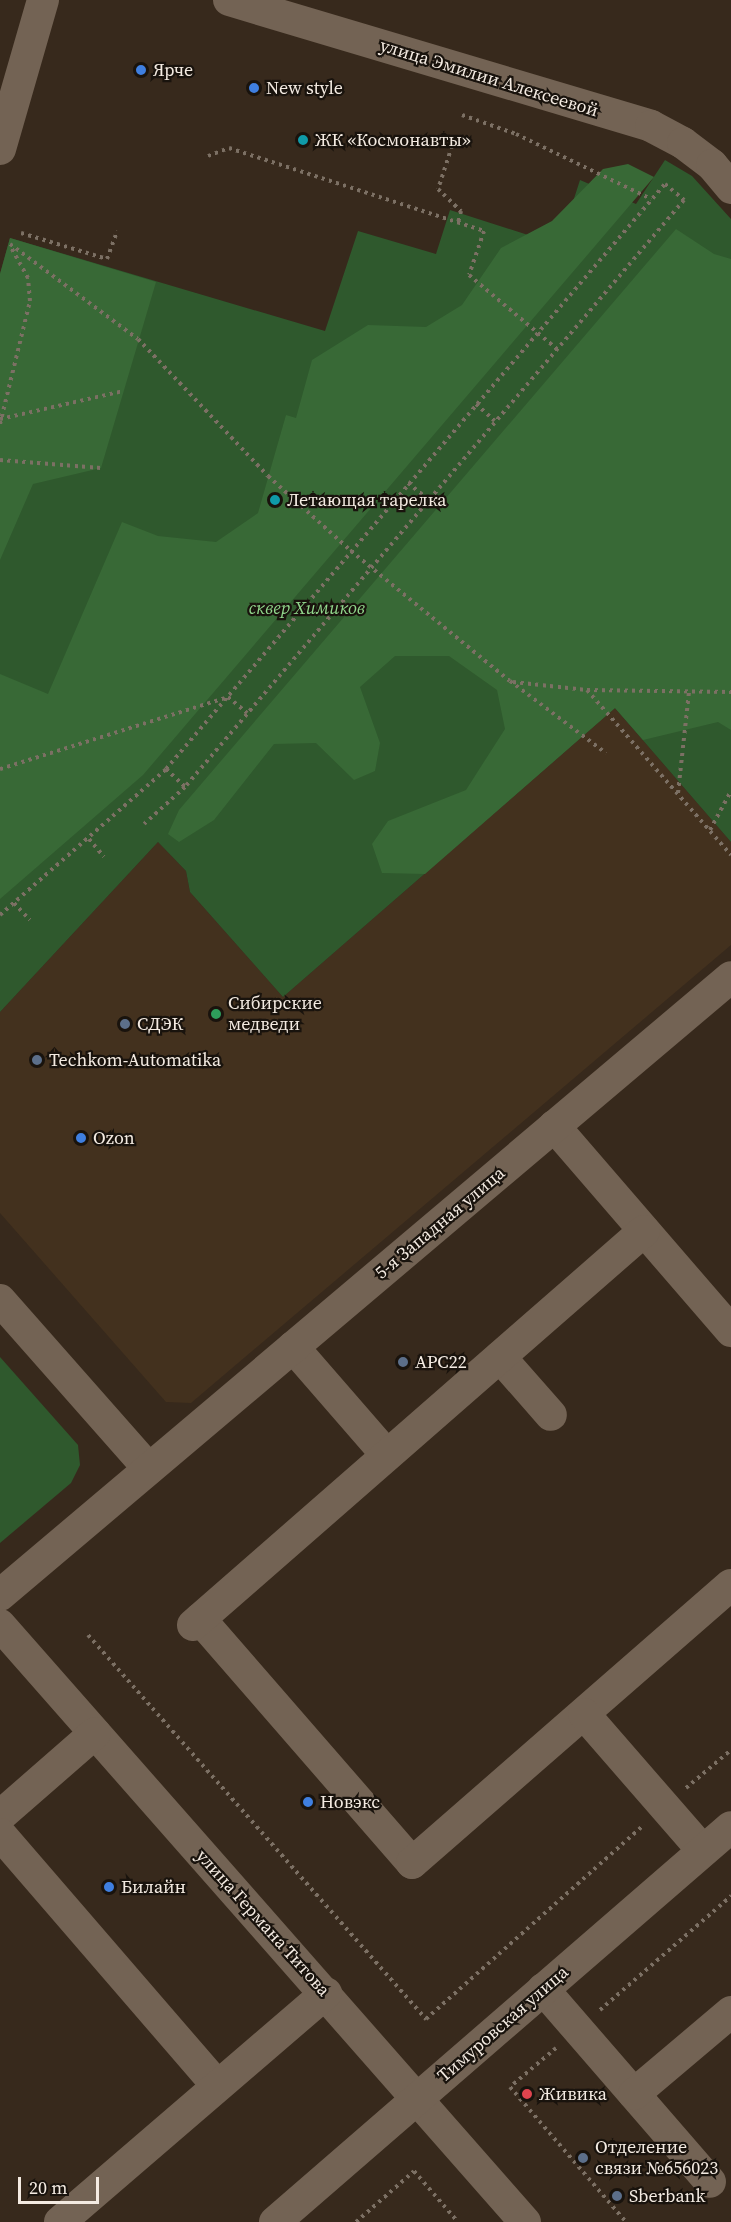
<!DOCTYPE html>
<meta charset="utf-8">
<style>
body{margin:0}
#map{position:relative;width:731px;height:2222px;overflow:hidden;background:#37291c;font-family:"Source Serif 4",serif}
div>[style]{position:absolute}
.built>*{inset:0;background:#43311e}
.green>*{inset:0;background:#2f592d}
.forest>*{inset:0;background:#386936}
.path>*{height:4px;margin-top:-2px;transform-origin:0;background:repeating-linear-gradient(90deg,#7c7064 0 3px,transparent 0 7.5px)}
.minor>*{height:32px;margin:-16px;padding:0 16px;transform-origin:16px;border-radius:16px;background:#736354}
.dots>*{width:16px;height:16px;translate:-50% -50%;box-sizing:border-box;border:3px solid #19130d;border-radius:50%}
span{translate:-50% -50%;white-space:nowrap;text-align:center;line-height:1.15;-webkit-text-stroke:4.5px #19130d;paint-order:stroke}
.poi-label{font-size:18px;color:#f4ebe2}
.left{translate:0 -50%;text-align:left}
.street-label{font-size:18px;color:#f4ebe2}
.park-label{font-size:18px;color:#92d88d;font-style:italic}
.scale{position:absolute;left:18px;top:2177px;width:81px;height:27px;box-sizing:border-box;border:3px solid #f4ebe2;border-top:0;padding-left:8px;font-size:18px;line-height:21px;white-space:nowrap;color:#f4ebe2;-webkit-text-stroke:4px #19130d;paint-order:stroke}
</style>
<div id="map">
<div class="built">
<i style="clip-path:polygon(615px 708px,731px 842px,731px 945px,191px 1403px,166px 1402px,0 1213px,0 1012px,158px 842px,186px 871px,190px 892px,283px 997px)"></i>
</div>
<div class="green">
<i style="clip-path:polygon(665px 160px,692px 176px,731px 219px,731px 842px,615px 708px,283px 997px,190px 892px,186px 871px,158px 842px,0 1012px,0 274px,10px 238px,325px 331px,358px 231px,436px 254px,450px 210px,559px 245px,580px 180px,636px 204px)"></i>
<i style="clip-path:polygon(0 1357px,78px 1445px,80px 1465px,71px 1483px,0 1543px)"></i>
</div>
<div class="forest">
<i style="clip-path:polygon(628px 164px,654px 177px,143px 775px,0 899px,0 674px,48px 694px,122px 522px,158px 536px,216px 542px,258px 513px,286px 415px,296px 418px,312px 360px,368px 325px,426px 327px,462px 305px,501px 248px,552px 221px,603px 169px)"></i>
<i style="clip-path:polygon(676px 229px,714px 254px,731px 259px,731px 730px,718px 722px,643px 740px,615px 708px,425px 874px,382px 873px,372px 844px,388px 821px,466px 790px,505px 729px,497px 690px,449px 656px,395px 656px,360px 687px,380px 743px,375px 771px,354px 780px,316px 743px,274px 744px,214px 820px,179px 842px,168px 834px,179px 810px)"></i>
<i style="clip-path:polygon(10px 238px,156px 282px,101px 468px,33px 484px,0 560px,0 274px)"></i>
</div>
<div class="path">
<i style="left:462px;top:115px;width:57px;rotate:19.4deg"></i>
<i style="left:516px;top:134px;width:150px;rotate:25.7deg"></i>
<i style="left:452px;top:146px;width:45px;rotate:108deg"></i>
<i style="left:438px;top:189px;width:32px;rotate:44deg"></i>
<i style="left:461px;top:211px;width:12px;rotate:104deg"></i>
<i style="left:208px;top:156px;width:22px;rotate:-21deg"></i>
<i style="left:229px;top:148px;width:268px;rotate:18deg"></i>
<i style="left:484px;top:231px;width:46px;rotate:108.8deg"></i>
<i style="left:469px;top:275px;width:115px;rotate:40.1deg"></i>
<i style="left:21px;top:233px;width:90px;rotate:16.8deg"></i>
<i style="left:107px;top:259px;width:30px;rotate:-70deg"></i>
<i style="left:10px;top:244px;width:159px;rotate:36.6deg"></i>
<i style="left:138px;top:339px;width:189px;rotate:46.5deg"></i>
<i style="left:268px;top:476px;width:112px;rotate:42.1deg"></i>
<i style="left:351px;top:551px;width:205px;rotate:39.3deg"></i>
<i style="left:510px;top:681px;width:120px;rotate:36.9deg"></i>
<i style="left:476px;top:404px;width:25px;rotate:42deg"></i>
<i style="left:0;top:419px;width:126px;rotate:-12.8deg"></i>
<i style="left:0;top:424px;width:127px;rotate:-76.3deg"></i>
<i style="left:30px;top:301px;width:23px;rotate:-95deg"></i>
<i style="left:28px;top:278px;width:35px;rotate:-119deg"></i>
<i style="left:0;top:460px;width:101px;rotate:4.5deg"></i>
<i style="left:408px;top:483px;width:26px;rotate:39deg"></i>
<i style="left:513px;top:682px;width:74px;rotate:6.2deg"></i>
<i style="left:587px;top:690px;width:219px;rotate:48.9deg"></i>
<i style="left:587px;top:690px;width:144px;rotate:0.8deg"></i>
<i style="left:0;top:769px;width:239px;rotate:-17.5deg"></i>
<i style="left:228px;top:697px;width:25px;rotate:40deg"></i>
<i style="left:166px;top:769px;width:26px;rotate:43deg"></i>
<i style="left:678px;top:793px;width:102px;rotate:-83.8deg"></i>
<i style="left:710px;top:830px;width:44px;rotate:-61.7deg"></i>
<i style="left:89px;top:839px;width:23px;rotate:50deg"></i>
<i style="left:14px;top:903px;width:23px;rotate:47deg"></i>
<i style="left:0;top:915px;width:221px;rotate:-41.3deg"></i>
<i style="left:166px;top:769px;width:769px;rotate:-49.54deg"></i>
<i style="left:665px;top:184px;width:25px;rotate:40deg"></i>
<i style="left:684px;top:200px;width:770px;rotate:130.37deg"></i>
<i style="left:185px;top:787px;width:55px;rotate:137.9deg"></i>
<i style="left:88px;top:1635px;width:512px;rotate:48.65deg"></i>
<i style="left:426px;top:2019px;width:292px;rotate:-41.7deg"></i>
<i style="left:686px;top:1788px;width:59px;rotate:-40.2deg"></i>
<i style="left:600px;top:2010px;width:174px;rotate:-41deg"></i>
<i style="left:556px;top:2048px;width:60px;rotate:139.7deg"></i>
<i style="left:510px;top:2087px;width:178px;rotate:49.3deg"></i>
<i style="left:356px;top:2222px;width:77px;rotate:-41.3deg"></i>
<i style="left:414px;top:2171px;width:67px;rotate:49.2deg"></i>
</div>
<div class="minor">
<i style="left:229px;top:0;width:440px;rotate:16.6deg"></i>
<i style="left:651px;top:126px;width:36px;rotate:28deg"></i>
<i style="left:683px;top:143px;width:36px;rotate:37deg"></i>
<i style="left:712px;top:165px;width:30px;rotate:50deg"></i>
<i style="left:0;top:149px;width:155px;rotate:-73.9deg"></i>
<i style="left:554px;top:1126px;width:271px;rotate:49.2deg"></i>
<i style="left:0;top:1300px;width:225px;rotate:48.6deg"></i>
<i style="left:293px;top:1347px;width:143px;rotate:49deg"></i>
<i style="left:500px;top:1357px;width:77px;rotate:48.7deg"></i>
<i style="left:0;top:1595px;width:957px;rotate:-40.21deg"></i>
<i style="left:200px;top:1619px;width:323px;rotate:49deg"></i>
<i style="left:412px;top:1863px;width:423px;rotate:-41.1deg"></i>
<i style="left:0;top:1625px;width:795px;rotate:48.67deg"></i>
<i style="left:193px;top:1625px;width:599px;rotate:-41.14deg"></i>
<i style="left:584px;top:1714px;width:181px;rotate:49deg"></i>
<i style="left:0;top:1816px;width:126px;rotate:-41.1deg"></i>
<i style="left:0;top:1834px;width:332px;rotate:49.2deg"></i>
<i style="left:543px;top:1989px;width:255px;rotate:49.1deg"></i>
<i style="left:634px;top:2094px;width:127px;rotate:-40.2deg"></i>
<i style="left:60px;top:2222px;width:351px;rotate:-40.7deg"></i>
<i style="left:275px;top:2222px;width:603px;rotate:-40.9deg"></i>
</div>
<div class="dots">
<i style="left:141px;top:70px;background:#3f7fe0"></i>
<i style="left:254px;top:88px;background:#3f7fe0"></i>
<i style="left:303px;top:140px;background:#0f9aa8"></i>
<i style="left:275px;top:500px;background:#0f9aa8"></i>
<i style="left:216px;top:1014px;background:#2e9e5b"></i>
<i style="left:125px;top:1024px;background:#5c6f8a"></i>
<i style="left:37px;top:1060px;background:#5c6f8a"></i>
<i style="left:81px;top:1138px;background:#3f7fe0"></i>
<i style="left:403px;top:1362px;background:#5c6f8a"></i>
<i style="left:308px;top:1802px;background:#3f7fe0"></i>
<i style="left:109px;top:1887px;background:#3f7fe0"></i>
<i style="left:527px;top:2094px;background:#e0444e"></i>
<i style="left:583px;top:2158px;background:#5c6f8a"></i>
<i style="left:617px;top:2196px;background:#5c6f8a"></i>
</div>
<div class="poi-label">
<span class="left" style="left:153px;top:70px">Ярче</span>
<span class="left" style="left:266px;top:88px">New style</span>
<span class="left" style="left:315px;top:140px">ЖК «Космонавты»</span>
<span class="left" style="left:287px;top:500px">Летающая тарелка</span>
<span class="left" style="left:228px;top:1014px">Сибирские<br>медведи</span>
<span class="left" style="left:137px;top:1024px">СДЭК</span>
<span class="left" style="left:49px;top:1060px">Techkom-Automatika</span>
<span class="left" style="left:93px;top:1138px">Ozon</span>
<span class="left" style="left:415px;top:1362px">АРС22</span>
<span class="left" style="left:320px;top:1802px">Новэкс</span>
<span class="left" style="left:121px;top:1887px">Билайн</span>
<span class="left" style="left:539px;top:2094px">Живика</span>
<span class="left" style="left:595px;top:2158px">Отделение<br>связи №656023</span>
<span class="left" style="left:629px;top:2196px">Sberbank</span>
</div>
<div class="street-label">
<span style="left:489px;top:78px;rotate:17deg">улица Эмилии Алексеевой</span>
<span style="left:440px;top:1223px;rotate:-40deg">5-я Западная улица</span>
<span style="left:263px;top:1923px;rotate:48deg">улица Германа Титова</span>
<span style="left:503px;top:2024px;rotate:-41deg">Тимуровская улица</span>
</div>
<div class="park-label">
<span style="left:307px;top:608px">сквер Химиков</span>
</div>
<div class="scale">20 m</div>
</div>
